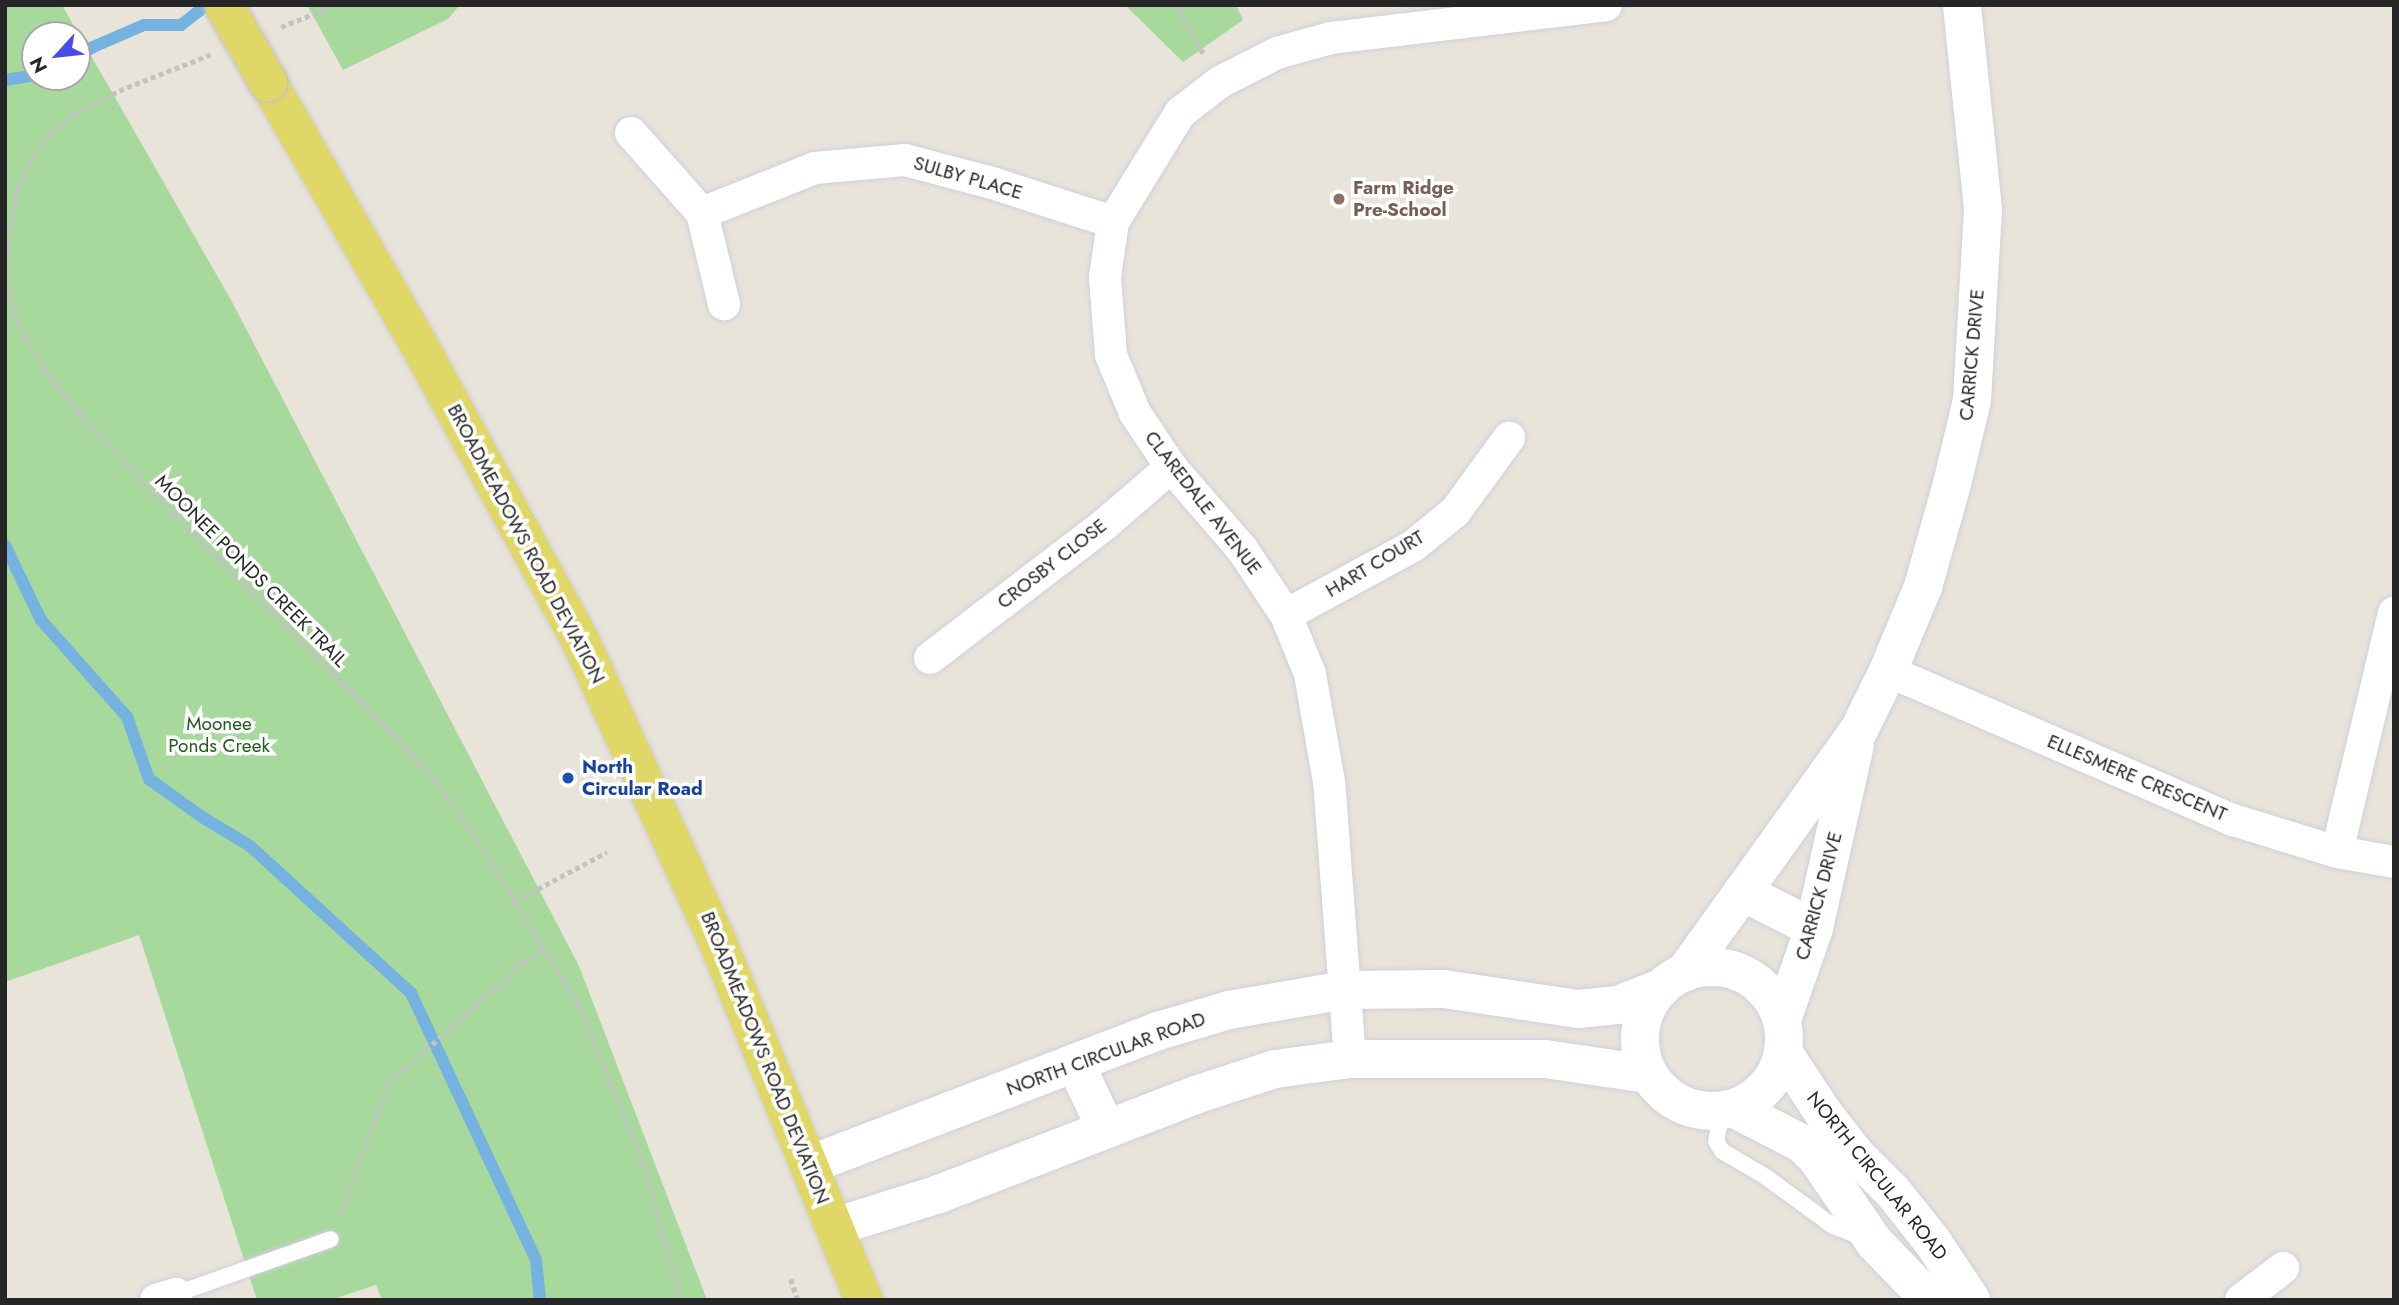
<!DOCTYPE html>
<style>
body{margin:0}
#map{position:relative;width:2399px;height:1305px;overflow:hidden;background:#e8e4d9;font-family:Jost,sans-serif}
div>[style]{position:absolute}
.green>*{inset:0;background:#a6d99b}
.stream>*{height:12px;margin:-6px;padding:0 6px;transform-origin:6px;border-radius:6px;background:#76b2e0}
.path>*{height:4.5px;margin-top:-2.25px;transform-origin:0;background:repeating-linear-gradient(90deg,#c2c2c2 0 5px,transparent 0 8.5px)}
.roads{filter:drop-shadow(0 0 2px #cfcfde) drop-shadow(0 0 2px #cfcfde)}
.service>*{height:16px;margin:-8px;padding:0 8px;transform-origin:8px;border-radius:8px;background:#fff}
.minor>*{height:32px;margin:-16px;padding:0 16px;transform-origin:16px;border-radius:16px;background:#fff}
.tertiary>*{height:38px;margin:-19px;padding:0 19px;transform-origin:19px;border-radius:19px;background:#fff}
.tertiary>.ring{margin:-19px;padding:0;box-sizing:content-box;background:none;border:38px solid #fff;border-radius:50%}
.primary>*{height:38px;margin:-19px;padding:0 19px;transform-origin:19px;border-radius:19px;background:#e0d866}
.bridges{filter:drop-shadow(0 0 2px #c2c2c2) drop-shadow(0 0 2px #c2c2c2)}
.primary-bridge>*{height:38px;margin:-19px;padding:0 19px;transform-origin:19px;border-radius:19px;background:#e0d866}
.dots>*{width:19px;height:19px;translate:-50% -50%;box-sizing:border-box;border:4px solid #fff;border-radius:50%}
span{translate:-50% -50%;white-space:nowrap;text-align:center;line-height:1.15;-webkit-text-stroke:7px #fff;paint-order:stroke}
.street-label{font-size:19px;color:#262626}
.education-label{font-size:19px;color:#785e54;font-weight:700}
.left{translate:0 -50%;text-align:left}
.park-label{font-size:19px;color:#225a20}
.transit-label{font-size:19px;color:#164399;font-weight:700}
.frame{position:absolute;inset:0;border:7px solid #262626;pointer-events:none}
.north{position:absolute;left:21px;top:21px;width:70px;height:70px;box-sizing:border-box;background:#fff;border:2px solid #a8a8a8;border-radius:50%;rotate:243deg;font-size:19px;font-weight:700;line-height:28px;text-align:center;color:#262626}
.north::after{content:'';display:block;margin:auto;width:24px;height:32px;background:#494ce5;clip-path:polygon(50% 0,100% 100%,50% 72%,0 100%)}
</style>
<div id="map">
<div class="green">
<i style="clip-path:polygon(evenodd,5px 5px,62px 5px,231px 300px,579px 966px,707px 1300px,382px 1300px,376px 1285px,331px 1300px,257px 1300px,139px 935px,5px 982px,5px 5px,35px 35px,77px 35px,77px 77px,35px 77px,35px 35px)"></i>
<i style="clip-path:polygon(307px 5px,460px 5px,448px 19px,343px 70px)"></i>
<i style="clip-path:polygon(1125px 5px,1236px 5px,1243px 20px,1183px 62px)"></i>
</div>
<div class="stream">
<i style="left:77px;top:57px;width:19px;rotate:-32deg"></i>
<i style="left:93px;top:47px;width:56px;rotate:-23.3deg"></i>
<i style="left:144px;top:25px;width:37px"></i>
<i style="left:181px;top:25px;width:33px;rotate:-38deg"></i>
<i style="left:5px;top:80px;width:30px;rotate:-9deg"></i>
<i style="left:5px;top:545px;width:83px;rotate:64.4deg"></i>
<i style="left:41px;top:620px;width:130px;rotate:48.4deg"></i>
<i style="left:127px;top:717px;width:66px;rotate:70.5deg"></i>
<i style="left:149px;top:779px;width:65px;rotate:35.6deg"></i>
<i style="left:202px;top:817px;width:56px;rotate:31.1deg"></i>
<i style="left:250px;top:846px;width:218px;rotate:42.4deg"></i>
<i style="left:411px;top:993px;width:295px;rotate:64.9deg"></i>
<i style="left:536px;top:1260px;width:40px;rotate:84.3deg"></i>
</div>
<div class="path">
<i style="left:1175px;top:5px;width:57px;rotate:59.4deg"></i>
<i style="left:281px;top:27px;width:58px;rotate:-22.2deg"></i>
<i style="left:211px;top:55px;width:93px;rotate:158.7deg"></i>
<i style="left:124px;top:89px;width:57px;rotate:153deg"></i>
<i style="left:73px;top:115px;width:32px;rotate:139deg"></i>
<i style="left:49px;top:136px;width:30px;rotate:127deg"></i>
<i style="left:31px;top:160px;width:32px;rotate:114deg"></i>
<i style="left:18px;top:189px;width:55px;rotate:100.5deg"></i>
<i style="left:8px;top:243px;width:35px;rotate:92deg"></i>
<i style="left:7px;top:278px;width:34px;rotate:78deg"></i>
<i style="left:14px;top:311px;width:29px;rotate:68deg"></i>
<i style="left:25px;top:338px;width:44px;rotate:58.1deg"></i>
<i style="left:48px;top:375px;width:48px;rotate:51deg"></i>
<i style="left:78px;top:412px;width:141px;rotate:46.7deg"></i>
<i style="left:175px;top:515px;width:305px;rotate:45deg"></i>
<i style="left:391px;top:731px;width:59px;rotate:47.7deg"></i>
<i style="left:431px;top:775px;width:80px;rotate:54.7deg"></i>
<i style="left:477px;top:840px;width:193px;rotate:58.4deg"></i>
<i style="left:578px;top:1004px;width:170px;rotate:67.5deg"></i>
<i style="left:643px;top:1161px;width:144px;rotate:74.7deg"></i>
<i style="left:515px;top:901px;width:104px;rotate:-28deg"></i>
<i style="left:340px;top:1214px;width:139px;rotate:-69.7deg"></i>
<i style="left:388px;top:1084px;width:183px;rotate:-41.9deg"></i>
<i style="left:524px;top:962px;width:25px;rotate:-32deg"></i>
<i style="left:791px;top:1279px;width:22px;rotate:72deg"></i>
</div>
<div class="roads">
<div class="service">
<i style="left:1722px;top:1111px;width:31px;rotate:101deg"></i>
<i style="left:1716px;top:1141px;width:12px;rotate:59deg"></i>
<i style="left:1722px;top:1151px;width:51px;rotate:30.6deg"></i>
<i style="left:1766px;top:1177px;width:83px;rotate:36.2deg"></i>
<i style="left:1833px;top:1226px;width:31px;rotate:21deg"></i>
<i style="left:176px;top:1294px;width:164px;rotate:-19.5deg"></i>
</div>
<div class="minor">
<i style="left:631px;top:133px;width:107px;rotate:48.4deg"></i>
<i style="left:702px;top:213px;width:94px;rotate:76.4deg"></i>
<i style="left:702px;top:213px;width:122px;rotate:-21.7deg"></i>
<i style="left:815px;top:168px;width:90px;rotate:-5.1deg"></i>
<i style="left:905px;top:160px;width:90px;rotate:14.8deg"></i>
<i style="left:992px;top:183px;width:127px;rotate:17.9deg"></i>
<i style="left:1286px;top:615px;width:145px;rotate:-28.5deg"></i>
<i style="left:1413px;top:546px;width:54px;rotate:-39deg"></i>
<i style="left:1455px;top:512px;width:92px;rotate:-53.9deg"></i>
<i style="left:930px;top:658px;width:219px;rotate:-37.4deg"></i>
<i style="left:1104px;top:525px;width:89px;rotate:-40.9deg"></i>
<i style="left:1888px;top:671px;width:376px;rotate:23.4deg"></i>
<i style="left:2233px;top:820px;width:109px;rotate:17.1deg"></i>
<i style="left:2337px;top:852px;width:58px;rotate:10deg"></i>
<i style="left:2337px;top:852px;width:246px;rotate:-76.6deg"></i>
<i style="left:1350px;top:1059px;width:278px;rotate:-94.3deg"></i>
<i style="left:1329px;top:782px;width:110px;rotate:-100deg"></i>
<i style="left:1310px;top:674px;width:64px;rotate:-112.1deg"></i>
<i style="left:1286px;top:615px;width:79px;rotate:-123.7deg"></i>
<i style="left:1242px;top:549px;width:108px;rotate:-130.9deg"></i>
<i style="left:1171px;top:467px;width:65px;rotate:-123.7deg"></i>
<i style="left:1135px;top:413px;width:63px;rotate:-112.5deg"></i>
<i style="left:1111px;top:355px;width:78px;rotate:-94.4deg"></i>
<i style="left:1105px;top:277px;width:56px;rotate:-81.7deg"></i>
<i style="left:1113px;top:222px;width:128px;rotate:-58.4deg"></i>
<i style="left:1180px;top:113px;width:51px;rotate:-37.8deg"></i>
<i style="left:1220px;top:82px;width:64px;rotate:-27deg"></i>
<i style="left:1277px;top:53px;width:56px;rotate:-15.5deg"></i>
<i style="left:1331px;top:38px;width:277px;rotate:-6.8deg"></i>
<i style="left:156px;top:1300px;width:21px;rotate:-17deg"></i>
<i style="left:2241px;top:1300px;width:53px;rotate:-37.3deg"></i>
</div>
<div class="tertiary">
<i style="left:1742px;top:892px;width:80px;rotate:26.6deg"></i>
<i class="ring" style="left:1640px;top:967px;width:106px;height:106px"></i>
<i style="left:1685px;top:972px;width:298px;rotate:-54.3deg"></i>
<i style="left:1859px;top:730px;width:66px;rotate:-63.8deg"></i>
<i style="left:1888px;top:671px;width:91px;rotate:-67.4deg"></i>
<i style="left:1923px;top:587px;width:107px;rotate:-74.3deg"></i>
<i style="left:1952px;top:484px;width:86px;rotate:-76.6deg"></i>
<i style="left:1972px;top:400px;width:191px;rotate:-86.7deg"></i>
<i style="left:1983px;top:209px;width:205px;rotate:-95.9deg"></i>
<i style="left:1782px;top:1020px;width:97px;rotate:-70.8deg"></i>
<i style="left:1814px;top:928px;width:188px;rotate:-77.4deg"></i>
<i style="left:1783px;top:1052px;width:74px;rotate:56.5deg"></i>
<i style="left:1824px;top:1114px;width:52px;rotate:52deg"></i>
<i style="left:1856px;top:1155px;width:52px;rotate:45deg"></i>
<i style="left:1893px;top:1192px;width:63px;rotate:51.5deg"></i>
<i style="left:1932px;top:1241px;width:71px;rotate:56.5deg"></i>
<i style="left:1075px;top:1063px;width:73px;rotate:64.8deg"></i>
<i style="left:1735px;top:1109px;width:74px;rotate:27.3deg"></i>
<i style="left:1801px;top:1143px;width:21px;rotate:43deg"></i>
<i style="left:1816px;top:1157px;width:103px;rotate:55.7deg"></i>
<i style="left:1874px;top:1242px;width:81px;rotate:46deg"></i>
<i style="left:809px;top:1165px;width:374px;rotate:-21deg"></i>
<i style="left:1158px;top:1031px;width:74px;rotate:-16.5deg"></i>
<i style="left:1229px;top:1010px;width:118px;rotate:-9.8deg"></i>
<i style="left:1345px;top:990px;width:99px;rotate:-0.6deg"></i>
<i style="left:1444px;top:989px;width:135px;rotate:8.5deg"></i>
<i style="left:1578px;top:1009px;width:40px;rotate:-5.7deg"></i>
<i style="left:1618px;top:1005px;width:46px;rotate:-21.6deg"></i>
<i style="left:834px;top:1227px;width:110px;rotate:-17.4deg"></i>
<i style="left:939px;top:1194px;width:274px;rotate:-21.1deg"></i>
<i style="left:1195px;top:1095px;width:84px;rotate:-18deg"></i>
<i style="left:1275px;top:1069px;width:76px;rotate:-7.6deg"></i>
<i style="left:1350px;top:1059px;width:195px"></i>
<i style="left:1545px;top:1059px;width:104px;rotate:8.3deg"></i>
</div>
<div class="primary">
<i style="left:268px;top:82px;width:301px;rotate:60.1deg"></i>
<i style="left:418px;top:343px;width:338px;rotate:61.4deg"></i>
<i style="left:580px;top:640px;width:328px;rotate:65.5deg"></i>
<i style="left:716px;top:938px;width:391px;rotate:67.8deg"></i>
</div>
</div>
<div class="bridges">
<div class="primary-bridge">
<i style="left:224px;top:5px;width:89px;rotate:60.3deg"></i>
</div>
</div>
<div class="dots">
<i style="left:1339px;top:199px;background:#8d6e63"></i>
<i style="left:568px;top:778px;background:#1a4fb4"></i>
</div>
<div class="street-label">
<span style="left:968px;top:178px;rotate:16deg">SULBY PLACE</span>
<span style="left:1972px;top:355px;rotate:-85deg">CARRICK DRIVE</span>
<span style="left:1203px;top:503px;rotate:52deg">CLAREDALE AVENUE</span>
<span style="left:526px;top:544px;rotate:62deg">BROADMEADOWS ROAD DEVIATION</span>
<span style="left:1052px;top:564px;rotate:-38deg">CROSBY CLOSE</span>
<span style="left:1375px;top:564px;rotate:-31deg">HART COURT</span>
<span style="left:251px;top:571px;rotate:45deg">MOONEE PONDS CREEK TRAIL</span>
<span style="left:2137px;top:778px;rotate:23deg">ELLESMERE CRESCENT</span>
<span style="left:1819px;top:896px;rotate:-75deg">CARRICK DRIVE</span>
<span style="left:1106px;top:1054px;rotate:-20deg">NORTH CIRCULAR ROAD</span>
<span style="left:765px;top:1058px;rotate:68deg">BROADMEADOWS ROAD DEVIATION</span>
<span style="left:1877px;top:1176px;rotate:51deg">NORTH CIRCULAR ROAD</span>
</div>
<div class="education-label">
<span class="left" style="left:1353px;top:199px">Farm Ridge<br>Pre-School</span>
</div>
<div class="park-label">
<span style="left:219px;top:735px">Moonee<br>Ponds Creek</span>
</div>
<div class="transit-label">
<span class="left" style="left:582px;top:778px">North<br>Circular Road</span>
</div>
<div class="frame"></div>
<div class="north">N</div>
</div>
